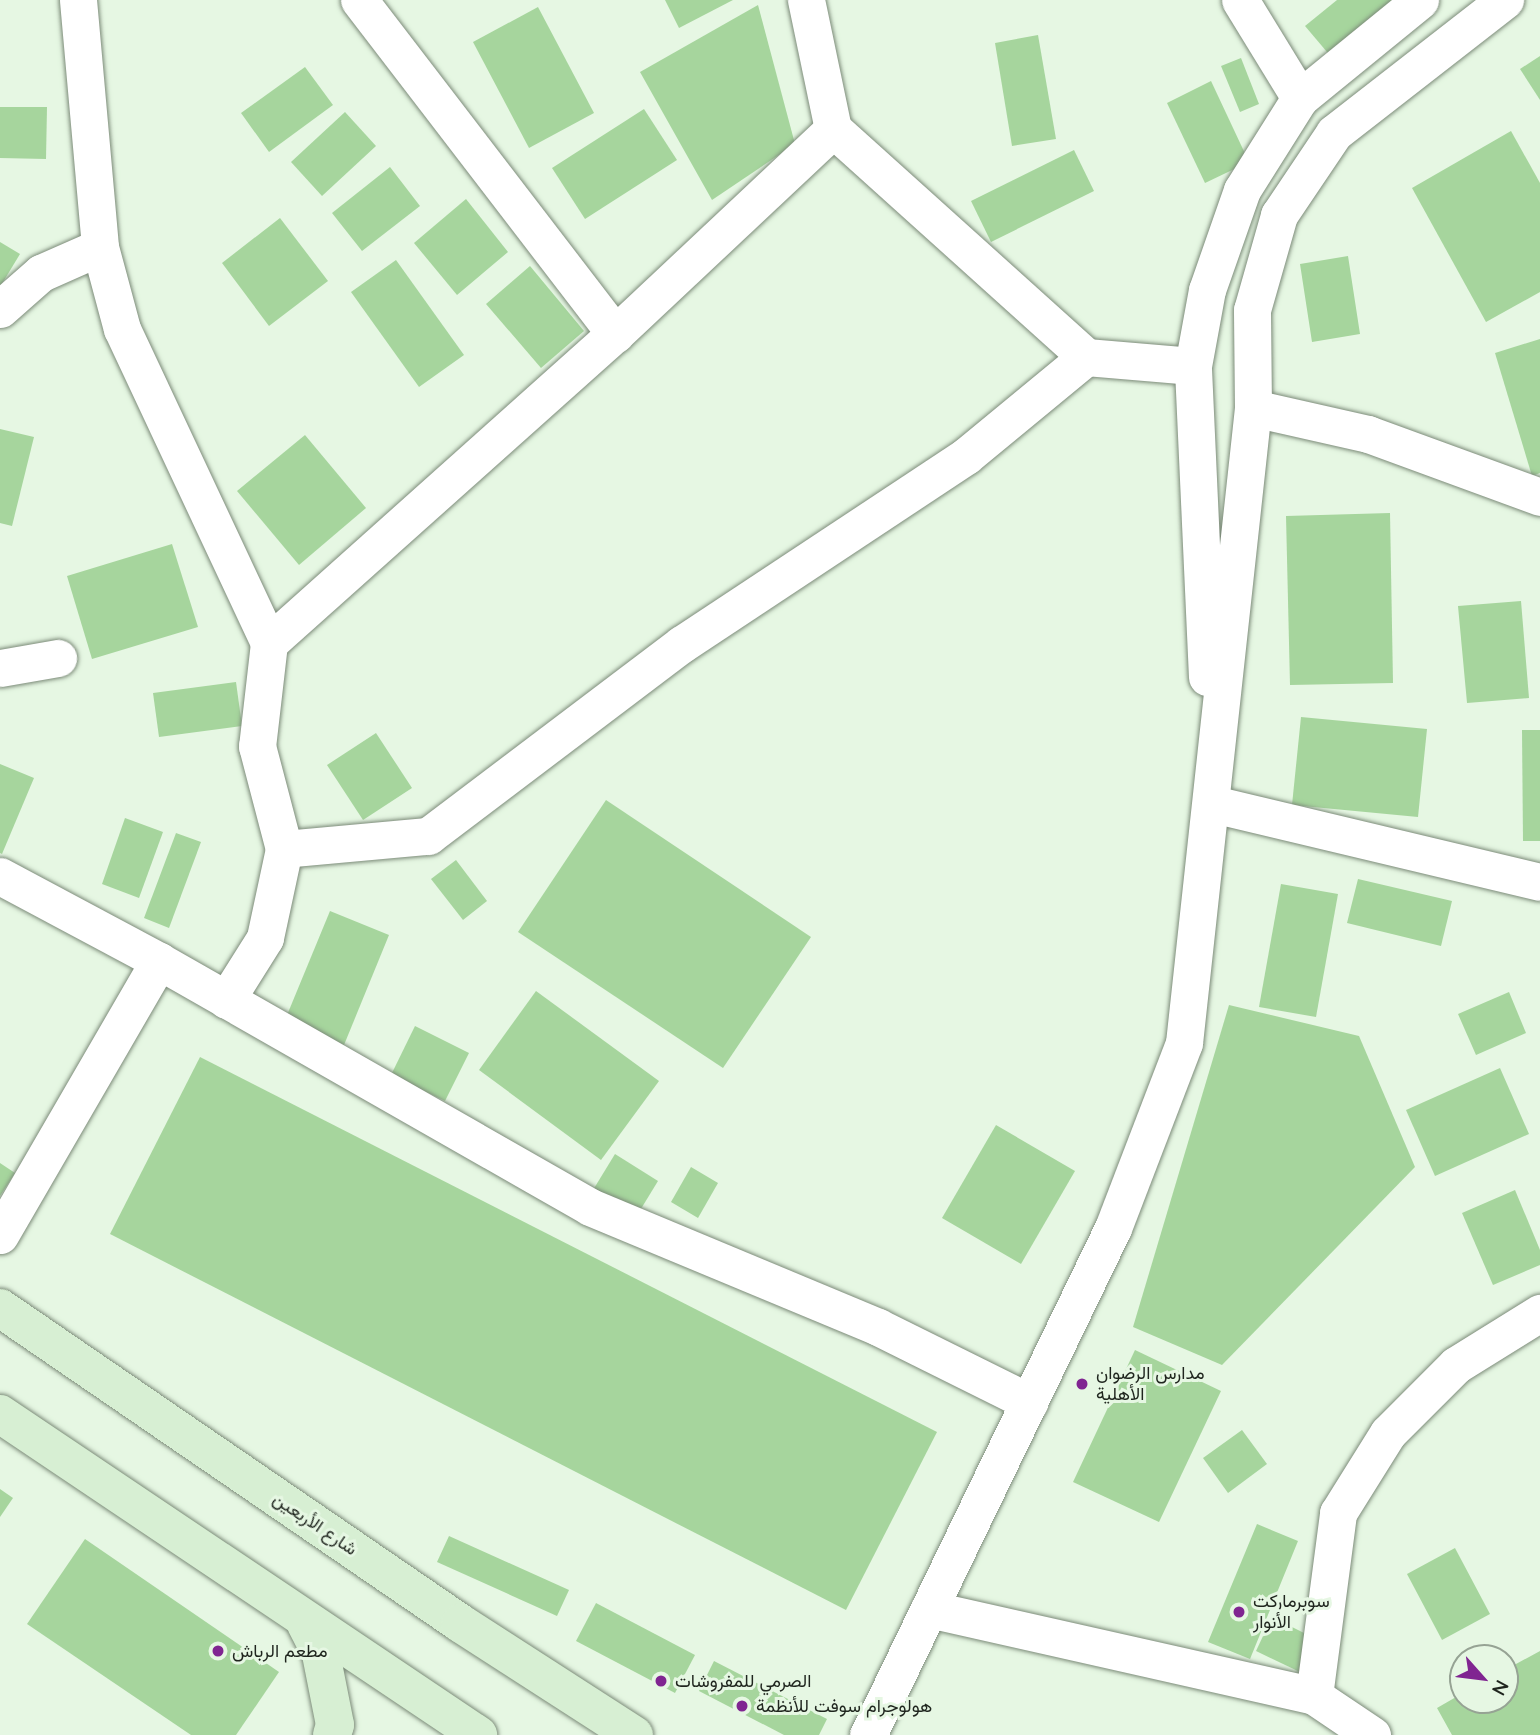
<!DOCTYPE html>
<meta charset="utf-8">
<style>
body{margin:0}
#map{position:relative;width:1540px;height:1735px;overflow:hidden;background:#e6f7e3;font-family:Quicksand,Vazirmatn,sans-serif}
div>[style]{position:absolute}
.building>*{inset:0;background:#a6d59d}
.roads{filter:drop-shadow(0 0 2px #7c8b79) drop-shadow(0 0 2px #7c8b79)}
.minor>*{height:37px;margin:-18.5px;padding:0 18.5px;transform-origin:18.5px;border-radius:18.5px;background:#fff}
.secondary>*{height:38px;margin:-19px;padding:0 19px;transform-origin:19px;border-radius:19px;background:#d7efd3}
.dots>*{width:19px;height:19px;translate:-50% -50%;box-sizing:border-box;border:4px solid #e6f7e3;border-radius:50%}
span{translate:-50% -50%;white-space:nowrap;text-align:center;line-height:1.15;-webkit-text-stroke:6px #e6f7e3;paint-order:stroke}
.poi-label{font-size:18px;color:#1f251e}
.left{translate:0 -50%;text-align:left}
.street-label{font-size:18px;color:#1f251e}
.north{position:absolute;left:1449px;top:1644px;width:70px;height:70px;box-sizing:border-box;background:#e6f7e3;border:2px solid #96a394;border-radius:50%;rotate:118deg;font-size:19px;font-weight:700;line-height:28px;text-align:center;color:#1f251e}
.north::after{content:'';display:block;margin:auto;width:24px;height:32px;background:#802591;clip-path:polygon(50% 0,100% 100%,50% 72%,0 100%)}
</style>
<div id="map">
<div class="building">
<i style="clip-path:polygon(665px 0,733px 0,679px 28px)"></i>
<i style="clip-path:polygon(1337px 0,1418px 0,1338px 65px,1305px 26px)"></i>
<i style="clip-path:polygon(758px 5px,795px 144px,712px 200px,640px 72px)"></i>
<i style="clip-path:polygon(538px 7px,594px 113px,529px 148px,473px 42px)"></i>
<i style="clip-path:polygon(1038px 35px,1056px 139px,1012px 146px,995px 43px)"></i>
<i style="clip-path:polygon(1540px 56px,1540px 100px,1520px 69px)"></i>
<i style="clip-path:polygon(1241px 58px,1259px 104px,1240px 112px,1221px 66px)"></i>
<i style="clip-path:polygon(305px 67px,333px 105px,269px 152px,241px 113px)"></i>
<i style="clip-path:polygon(1211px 81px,1249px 162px,1205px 183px,1167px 103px)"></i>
<i style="clip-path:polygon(0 107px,47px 107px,46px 159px,0 158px)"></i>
<i style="clip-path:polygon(644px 109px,677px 160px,585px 219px,552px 168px)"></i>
<i style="clip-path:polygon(345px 112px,376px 146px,322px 196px,291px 162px)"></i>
<i style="clip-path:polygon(1511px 131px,1540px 183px,1540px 292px,1486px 322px,1412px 188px)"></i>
<i style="clip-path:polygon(1074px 150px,1094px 191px,991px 242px,971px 201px)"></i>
<i style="clip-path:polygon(390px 167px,420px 206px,362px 251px,332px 213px)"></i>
<i style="clip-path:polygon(466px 199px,508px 252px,457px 295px,414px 243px)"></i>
<i style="clip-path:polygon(280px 218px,328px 281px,269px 326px,222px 263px)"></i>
<i style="clip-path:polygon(0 242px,20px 254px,0 287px)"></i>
<i style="clip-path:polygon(1348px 256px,1360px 334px,1312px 342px,1300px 264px)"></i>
<i style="clip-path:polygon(396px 260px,464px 355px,419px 387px,351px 292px)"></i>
<i style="clip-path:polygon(530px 266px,584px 331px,541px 368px,486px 304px)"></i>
<i style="clip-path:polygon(1540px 339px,1540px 473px,1532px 476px,1495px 353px)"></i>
<i style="clip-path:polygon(0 429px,34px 437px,12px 526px,0 523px)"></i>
<i style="clip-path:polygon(305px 435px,366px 508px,299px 565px,237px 491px)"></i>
<i style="clip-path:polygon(1390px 513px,1393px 683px,1290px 685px,1286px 516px)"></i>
<i style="clip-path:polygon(172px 544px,198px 627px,92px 659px,67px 576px)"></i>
<i style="clip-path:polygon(1521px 601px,1529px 698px,1467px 703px,1458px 606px)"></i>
<i style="clip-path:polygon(236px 682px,242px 726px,159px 737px,153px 693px)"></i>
<i style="clip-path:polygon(1301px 717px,1427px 729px,1418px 817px,1292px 805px)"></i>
<i style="clip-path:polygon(1522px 730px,1540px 730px,1540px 841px,1523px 841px)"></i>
<i style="clip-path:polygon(376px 733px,412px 788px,363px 820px,327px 765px)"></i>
<i style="clip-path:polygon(0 764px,34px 778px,2px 854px,0 853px)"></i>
<i style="clip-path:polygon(606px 800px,811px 937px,723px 1068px,518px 932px)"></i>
<i style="clip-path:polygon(125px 818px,163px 832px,139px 898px,102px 884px)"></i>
<i style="clip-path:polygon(176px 833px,201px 842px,169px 928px,144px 918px)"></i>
<i style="clip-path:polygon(456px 860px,487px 901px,463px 920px,431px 879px)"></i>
<i style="clip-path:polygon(1358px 879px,1452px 901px,1441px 946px,1347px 923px)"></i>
<i style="clip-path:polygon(1281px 884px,1338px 894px,1316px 1017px,1259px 1007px)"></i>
<i style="clip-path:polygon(330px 911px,389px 935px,344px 1045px,285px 1020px)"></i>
<i style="clip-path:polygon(536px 991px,659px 1081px,601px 1160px,479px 1070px)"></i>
<i style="clip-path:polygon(1509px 992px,1526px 1033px,1476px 1055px,1458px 1014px)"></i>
<i style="clip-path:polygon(1229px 1005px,1359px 1036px,1415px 1167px,1222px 1365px,1133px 1327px)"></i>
<i style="clip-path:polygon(415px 1026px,469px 1053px,445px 1101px,391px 1075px)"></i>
<i style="clip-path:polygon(200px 1057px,937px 1432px,846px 1610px,110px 1234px)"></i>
<i style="clip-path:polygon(1500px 1068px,1529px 1134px,1435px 1176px,1406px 1110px)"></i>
<i style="clip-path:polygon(996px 1125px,1075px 1171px,1021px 1264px,942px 1218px)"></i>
<i style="clip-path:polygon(615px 1154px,658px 1181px,636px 1217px,593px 1190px)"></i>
<i style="clip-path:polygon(0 1163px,15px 1173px,0 1196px)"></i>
<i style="clip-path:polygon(691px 1167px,718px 1183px,698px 1218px,671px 1202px)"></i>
<i style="clip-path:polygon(1515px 1190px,1540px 1250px,1540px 1265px,1493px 1285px,1462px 1213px)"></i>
<i style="clip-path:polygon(1135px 1350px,1221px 1391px,1159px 1522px,1073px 1482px)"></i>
<i style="clip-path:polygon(1242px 1430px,1267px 1464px,1228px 1493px,1203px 1458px)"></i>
<i style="clip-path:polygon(0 1489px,13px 1498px,0 1517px)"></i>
<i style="clip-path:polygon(1257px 1524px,1298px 1541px,1250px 1659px,1208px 1642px)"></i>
<i style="clip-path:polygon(449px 1536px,569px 1590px,557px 1616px,437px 1562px)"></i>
<i style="clip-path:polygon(85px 1539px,279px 1672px,236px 1735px,191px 1735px,27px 1624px)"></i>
<i style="clip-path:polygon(1455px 1548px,1490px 1614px,1442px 1640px,1407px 1574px)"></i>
<i style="clip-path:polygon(596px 1603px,695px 1655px,675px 1693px,576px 1641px)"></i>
<i style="clip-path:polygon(1272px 1617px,1318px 1640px,1302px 1673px,1256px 1651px)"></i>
<i style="clip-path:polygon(1540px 1651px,1540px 1735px,1452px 1735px,1437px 1708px,1463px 1693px,1463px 1700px,1505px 1700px,1505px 1670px)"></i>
<i style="clip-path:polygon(714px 1661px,827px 1719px,819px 1735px,784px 1735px,699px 1691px)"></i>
</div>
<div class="roads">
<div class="minor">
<i style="left:78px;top:0;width:248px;rotate:84.9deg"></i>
<i style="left:100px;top:247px;width:85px;rotate:75deg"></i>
<i style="left:122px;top:329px;width:347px;rotate:64.9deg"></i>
<i style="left:269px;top:643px;width:104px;rotate:96.6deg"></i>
<i style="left:257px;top:746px;width:106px;rotate:75.3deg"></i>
<i style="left:284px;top:849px;width:91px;rotate:102.1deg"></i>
<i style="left:265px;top:938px;width:73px;rotate:122.2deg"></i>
<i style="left:359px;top:0;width:421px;rotate:52.5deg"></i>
<i style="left:1240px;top:0;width:115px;rotate:58.5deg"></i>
<i style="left:833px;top:129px;width:341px;rotate:42deg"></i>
<i style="left:0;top:309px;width:55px;rotate:-41.3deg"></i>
<i style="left:41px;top:273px;width:64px;rotate:-23.8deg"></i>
<i style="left:1253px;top:408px;width:118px;rotate:12.7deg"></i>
<i style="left:1368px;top:434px;width:183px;rotate:20.1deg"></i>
<i style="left:269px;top:643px;width:464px;rotate:-41.8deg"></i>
<i style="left:615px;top:334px;width:299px;rotate:-43.2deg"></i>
<i style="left:833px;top:129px;width:132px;rotate:-101.8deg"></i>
<i style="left:0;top:668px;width:59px;rotate:-9.8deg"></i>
<i style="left:1207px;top:677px;width:311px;rotate:-92.6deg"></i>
<i style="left:1193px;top:366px;width:77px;rotate:-79.6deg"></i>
<i style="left:1207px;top:290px;width:106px;rotate:-70.7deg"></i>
<i style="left:1242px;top:190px;width:109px;rotate:-57.8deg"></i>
<i style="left:1300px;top:98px;width:155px;rotate:-39.2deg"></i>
<i style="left:1213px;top:804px;width:336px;rotate:13.4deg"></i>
<i style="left:284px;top:849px;width:145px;rotate:-5.2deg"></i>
<i style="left:428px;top:836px;width:318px;rotate:-37.1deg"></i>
<i style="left:682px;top:644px;width:341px;rotate:-33.5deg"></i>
<i style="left:966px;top:456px;width:156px;rotate:-39.5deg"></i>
<i style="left:1086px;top:357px;width:107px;rotate:4.8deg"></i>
<i style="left:0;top:876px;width:180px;rotate:28.1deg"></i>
<i style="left:159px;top:961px;width:496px;rotate:29.7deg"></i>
<i style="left:590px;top:1207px;width:312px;rotate:22.6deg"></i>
<i style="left:878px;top:1327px;width:169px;rotate:26.4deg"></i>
<i style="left:0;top:1235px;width:317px;rotate:-59.9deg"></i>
<i style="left:929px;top:1609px;width:395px;rotate:12.7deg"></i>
<i style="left:1314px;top:1696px;width:70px;rotate:33.9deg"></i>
<i style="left:1314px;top:1696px;width:185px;rotate:-82.5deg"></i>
<i style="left:1338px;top:1513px;width:94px;rotate:-58deg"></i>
<i style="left:1388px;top:1433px;width:96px;rotate:-45deg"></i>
<i style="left:1456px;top:1365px;width:99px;rotate:-31.8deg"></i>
<i style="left:868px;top:1735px;width:563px;rotate:-64.21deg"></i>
<i style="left:1113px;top:1228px;width:198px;rotate:-69deg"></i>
<i style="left:1184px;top:1043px;width:639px;rotate:-83.8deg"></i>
<i style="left:1253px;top:408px;width:98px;rotate:-90.6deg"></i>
<i style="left:1252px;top:310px;width:99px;rotate:-74.1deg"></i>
<i style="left:1279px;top:215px;width:99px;rotate:-56.1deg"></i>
<i style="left:1334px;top:133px;width:217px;rotate:-37.9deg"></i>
</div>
<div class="secondary">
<i style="left:0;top:1308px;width:558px;rotate:34.4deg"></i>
<i style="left:460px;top:1623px;width:207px;rotate:32.8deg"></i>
<i style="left:0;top:1414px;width:576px;rotate:33.88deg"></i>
<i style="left:306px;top:1624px;width:34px;rotate:63deg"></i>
<i style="left:321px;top:1654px;width:72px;rotate:78.8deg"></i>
<i style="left:335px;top:1725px;width:10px;rotate:107deg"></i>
</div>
</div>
<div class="dots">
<i style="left:1082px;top:1384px;background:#802591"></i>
<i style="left:1239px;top:1612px;background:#802591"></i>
<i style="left:218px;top:1651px;background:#802591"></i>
<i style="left:661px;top:1681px;background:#802591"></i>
<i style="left:742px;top:1706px;background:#802591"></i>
</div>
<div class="poi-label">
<span class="left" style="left:1096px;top:1384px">مدارس الرضوان<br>الأهلية</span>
<span class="left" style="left:1253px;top:1612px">سوبرماركت<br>الأنوار</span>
<span class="left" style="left:232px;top:1651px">مطعم الرباش</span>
<span class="left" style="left:675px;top:1681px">الصرمي للمفروشات</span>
<span class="left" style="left:756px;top:1706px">هولوجرام سوفت للأنظمة</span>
</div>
<div class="street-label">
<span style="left:315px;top:1524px;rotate:34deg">شارع الأربعين</span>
</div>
<div class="north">N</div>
</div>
